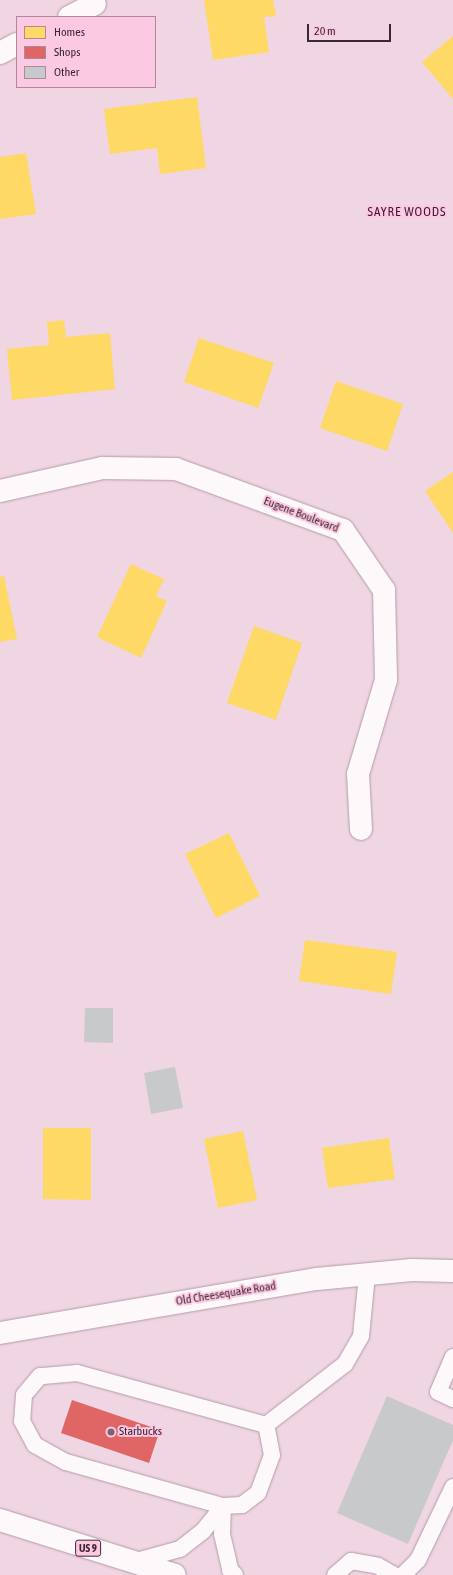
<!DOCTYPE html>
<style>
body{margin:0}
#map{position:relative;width:453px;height:1575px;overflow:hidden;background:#f0d5e2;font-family:"Asap Condensed",sans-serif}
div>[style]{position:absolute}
.homes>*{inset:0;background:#ffd966}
.shops>*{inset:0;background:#e06666}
.building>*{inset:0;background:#c8c9ca}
.roads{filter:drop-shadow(0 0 1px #b39ca8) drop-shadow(0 0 1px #b39ca8)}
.service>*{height:16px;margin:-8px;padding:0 8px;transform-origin:8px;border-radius:8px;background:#fdf9fb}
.minor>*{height:22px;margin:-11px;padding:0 11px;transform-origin:11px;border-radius:11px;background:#fdf9fb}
.trunk>*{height:22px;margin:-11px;padding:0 11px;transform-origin:11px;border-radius:11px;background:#fdf9fb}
.dots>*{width:11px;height:11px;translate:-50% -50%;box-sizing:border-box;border:2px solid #fcc9e2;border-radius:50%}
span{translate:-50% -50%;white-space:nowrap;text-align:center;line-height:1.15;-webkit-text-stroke:4px #fcc9e2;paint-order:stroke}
.shield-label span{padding:1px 3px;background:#fcc9e2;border:1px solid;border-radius:3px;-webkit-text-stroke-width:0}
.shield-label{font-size:11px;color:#3f2633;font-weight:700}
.street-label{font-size:12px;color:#3f2633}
.poi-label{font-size:12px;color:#3f2633}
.left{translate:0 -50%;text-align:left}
.neighbourhood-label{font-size:13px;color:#471633;letter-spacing:1px}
.legend{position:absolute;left:16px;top:16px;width:140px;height:72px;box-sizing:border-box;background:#fcc9e2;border:1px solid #b0889c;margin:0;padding:5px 7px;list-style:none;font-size:12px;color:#3f2633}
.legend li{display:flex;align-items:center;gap:8px;height:20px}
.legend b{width:20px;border:1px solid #b0889c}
.scale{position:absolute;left:307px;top:24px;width:84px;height:18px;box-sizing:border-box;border:2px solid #3f2633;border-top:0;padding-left:5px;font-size:12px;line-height:14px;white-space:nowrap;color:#3f2633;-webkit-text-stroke:3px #fcc9e2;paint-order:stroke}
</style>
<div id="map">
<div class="homes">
<i style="clip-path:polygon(204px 0,273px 0,276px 16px,264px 17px,269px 52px,213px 60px)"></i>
<i style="clip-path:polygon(453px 36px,453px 99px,422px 62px)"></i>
<i style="clip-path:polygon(197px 97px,206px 168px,160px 174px,157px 148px,110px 154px,104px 109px)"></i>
<i style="clip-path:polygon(26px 153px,36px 214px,0 219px,0 157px)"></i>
<i style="clip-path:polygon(64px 320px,66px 337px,110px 333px,115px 389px,12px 400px,7px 349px,49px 345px,47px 322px)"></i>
<i style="clip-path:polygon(199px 338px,274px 363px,258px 408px,184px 382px)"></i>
<i style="clip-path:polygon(336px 381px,403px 404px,387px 451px,320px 428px)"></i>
<i style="clip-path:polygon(453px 472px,453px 533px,425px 491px)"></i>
<i style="clip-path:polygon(131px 564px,164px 579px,156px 596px,167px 601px,141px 658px,97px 637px)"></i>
<i style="clip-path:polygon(4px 576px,17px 639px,0 642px,0 577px)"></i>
<i style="clip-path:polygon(254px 626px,302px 643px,276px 720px,227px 703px)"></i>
<i style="clip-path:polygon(229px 833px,260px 896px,216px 918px,185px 854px)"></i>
<i style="clip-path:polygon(305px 940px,397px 952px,391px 994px,299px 981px)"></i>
<i style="clip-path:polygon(43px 1128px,91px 1128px,91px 1200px,43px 1199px)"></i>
<i style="clip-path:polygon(243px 1131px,257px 1200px,218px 1208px,204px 1139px)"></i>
<i style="clip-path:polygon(389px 1138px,395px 1179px,328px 1188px,322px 1148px)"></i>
</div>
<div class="shops">
<i style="clip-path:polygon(72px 1400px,160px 1430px,149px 1463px,61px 1433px)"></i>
</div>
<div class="building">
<i style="clip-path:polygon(85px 1008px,113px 1008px,113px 1043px,84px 1042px)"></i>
<i style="clip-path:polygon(175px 1067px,183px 1108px,151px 1114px,144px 1073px)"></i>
<i style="clip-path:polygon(387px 1396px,453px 1425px,453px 1440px,408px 1544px,337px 1513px)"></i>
</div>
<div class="roads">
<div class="service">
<i style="left:453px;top:1357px;width:38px;rotate:113deg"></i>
<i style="left:438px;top:1392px;width:17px;rotate:25deg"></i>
<i style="left:266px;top:1425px;width:100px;rotate:-37.7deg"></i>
<i style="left:345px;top:1364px;width:32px;rotate:-60deg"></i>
<i style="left:361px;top:1336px;width:61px;rotate:-84.4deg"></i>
<i style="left:223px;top:1506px;width:28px;rotate:92deg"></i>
<i style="left:222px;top:1534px;width:37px;rotate:77deg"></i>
<i style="left:230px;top:1570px;width:7px;rotate:45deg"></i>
<i style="left:133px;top:1562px;width:49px;rotate:-15.5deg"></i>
<i style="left:180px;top:1549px;width:29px;rotate:-38deg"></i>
<i style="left:203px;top:1531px;width:32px;rotate:-51deg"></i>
<i style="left:223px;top:1506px;width:19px;rotate:-3deg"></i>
<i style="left:242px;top:1505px;width:20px;rotate:-37deg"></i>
<i style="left:258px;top:1493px;width:40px;rotate:-69.8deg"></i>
<i style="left:272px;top:1455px;width:31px;rotate:-101deg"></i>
<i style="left:266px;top:1425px;width:196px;rotate:-164.6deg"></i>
<i style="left:77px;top:1373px;width:37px;rotate:175deg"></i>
<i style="left:40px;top:1376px;width:25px;rotate:130deg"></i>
<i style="left:24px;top:1395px;width:26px;rotate:94deg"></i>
<i style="left:22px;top:1421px;width:27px;rotate:62deg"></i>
<i style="left:35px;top:1445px;width:35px;rotate:29deg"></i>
<i style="left:66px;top:1462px;width:163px;rotate:15.7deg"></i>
<i style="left:335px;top:1575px;width:21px;rotate:-41deg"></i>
<i style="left:351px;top:1561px;width:27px;rotate:10deg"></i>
<i style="left:378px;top:1566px;width:18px;rotate:29deg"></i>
<i style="left:403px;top:1575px;width:21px;rotate:-45deg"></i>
<i style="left:418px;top:1560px;width:81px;rotate:-64.4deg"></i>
</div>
<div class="minor">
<i style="left:69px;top:17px;width:29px;rotate:-27deg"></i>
<i style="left:0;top:53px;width:19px;rotate:-28deg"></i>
<i style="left:0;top:491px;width:105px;rotate:-12.7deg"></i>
<i style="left:102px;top:468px;width:74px;rotate:0.8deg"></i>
<i style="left:176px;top:469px;width:178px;rotate:20.1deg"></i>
<i style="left:343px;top:530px;width:73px;rotate:55.7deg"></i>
<i style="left:384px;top:590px;width:90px;rotate:88.7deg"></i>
<i style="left:386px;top:680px;width:98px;rotate:106.6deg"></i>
<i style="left:358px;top:774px;width:55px;rotate:86.9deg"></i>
<i style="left:0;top:1333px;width:322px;rotate:-9.7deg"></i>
<i style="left:317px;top:1279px;width:95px;rotate:-5.4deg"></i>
<i style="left:412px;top:1270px;width:41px;rotate:1.4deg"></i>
</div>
<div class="trunk">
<i style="left:0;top:1520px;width:183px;rotate:17.4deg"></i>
</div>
</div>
<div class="dots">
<i style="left:111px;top:1432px;background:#7d6370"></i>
</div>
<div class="shield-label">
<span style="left:88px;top:1548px">US 9</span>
</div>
<div class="street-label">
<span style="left:301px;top:515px;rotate:21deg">Eugene Boulevard</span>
<span style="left:226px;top:1294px;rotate:-9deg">Old Cheesequake Road</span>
</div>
<div class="poi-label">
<span class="left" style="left:119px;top:1432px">Starbucks</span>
</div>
<div class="neighbourhood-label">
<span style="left:407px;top:212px">SAYRE WOODS</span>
</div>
<ul class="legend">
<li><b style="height:11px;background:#ffd966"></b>Homes</li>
<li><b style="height:11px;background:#e06666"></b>Shops</li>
<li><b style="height:11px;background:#c8c9ca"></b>Other</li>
</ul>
<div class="scale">20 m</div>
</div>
